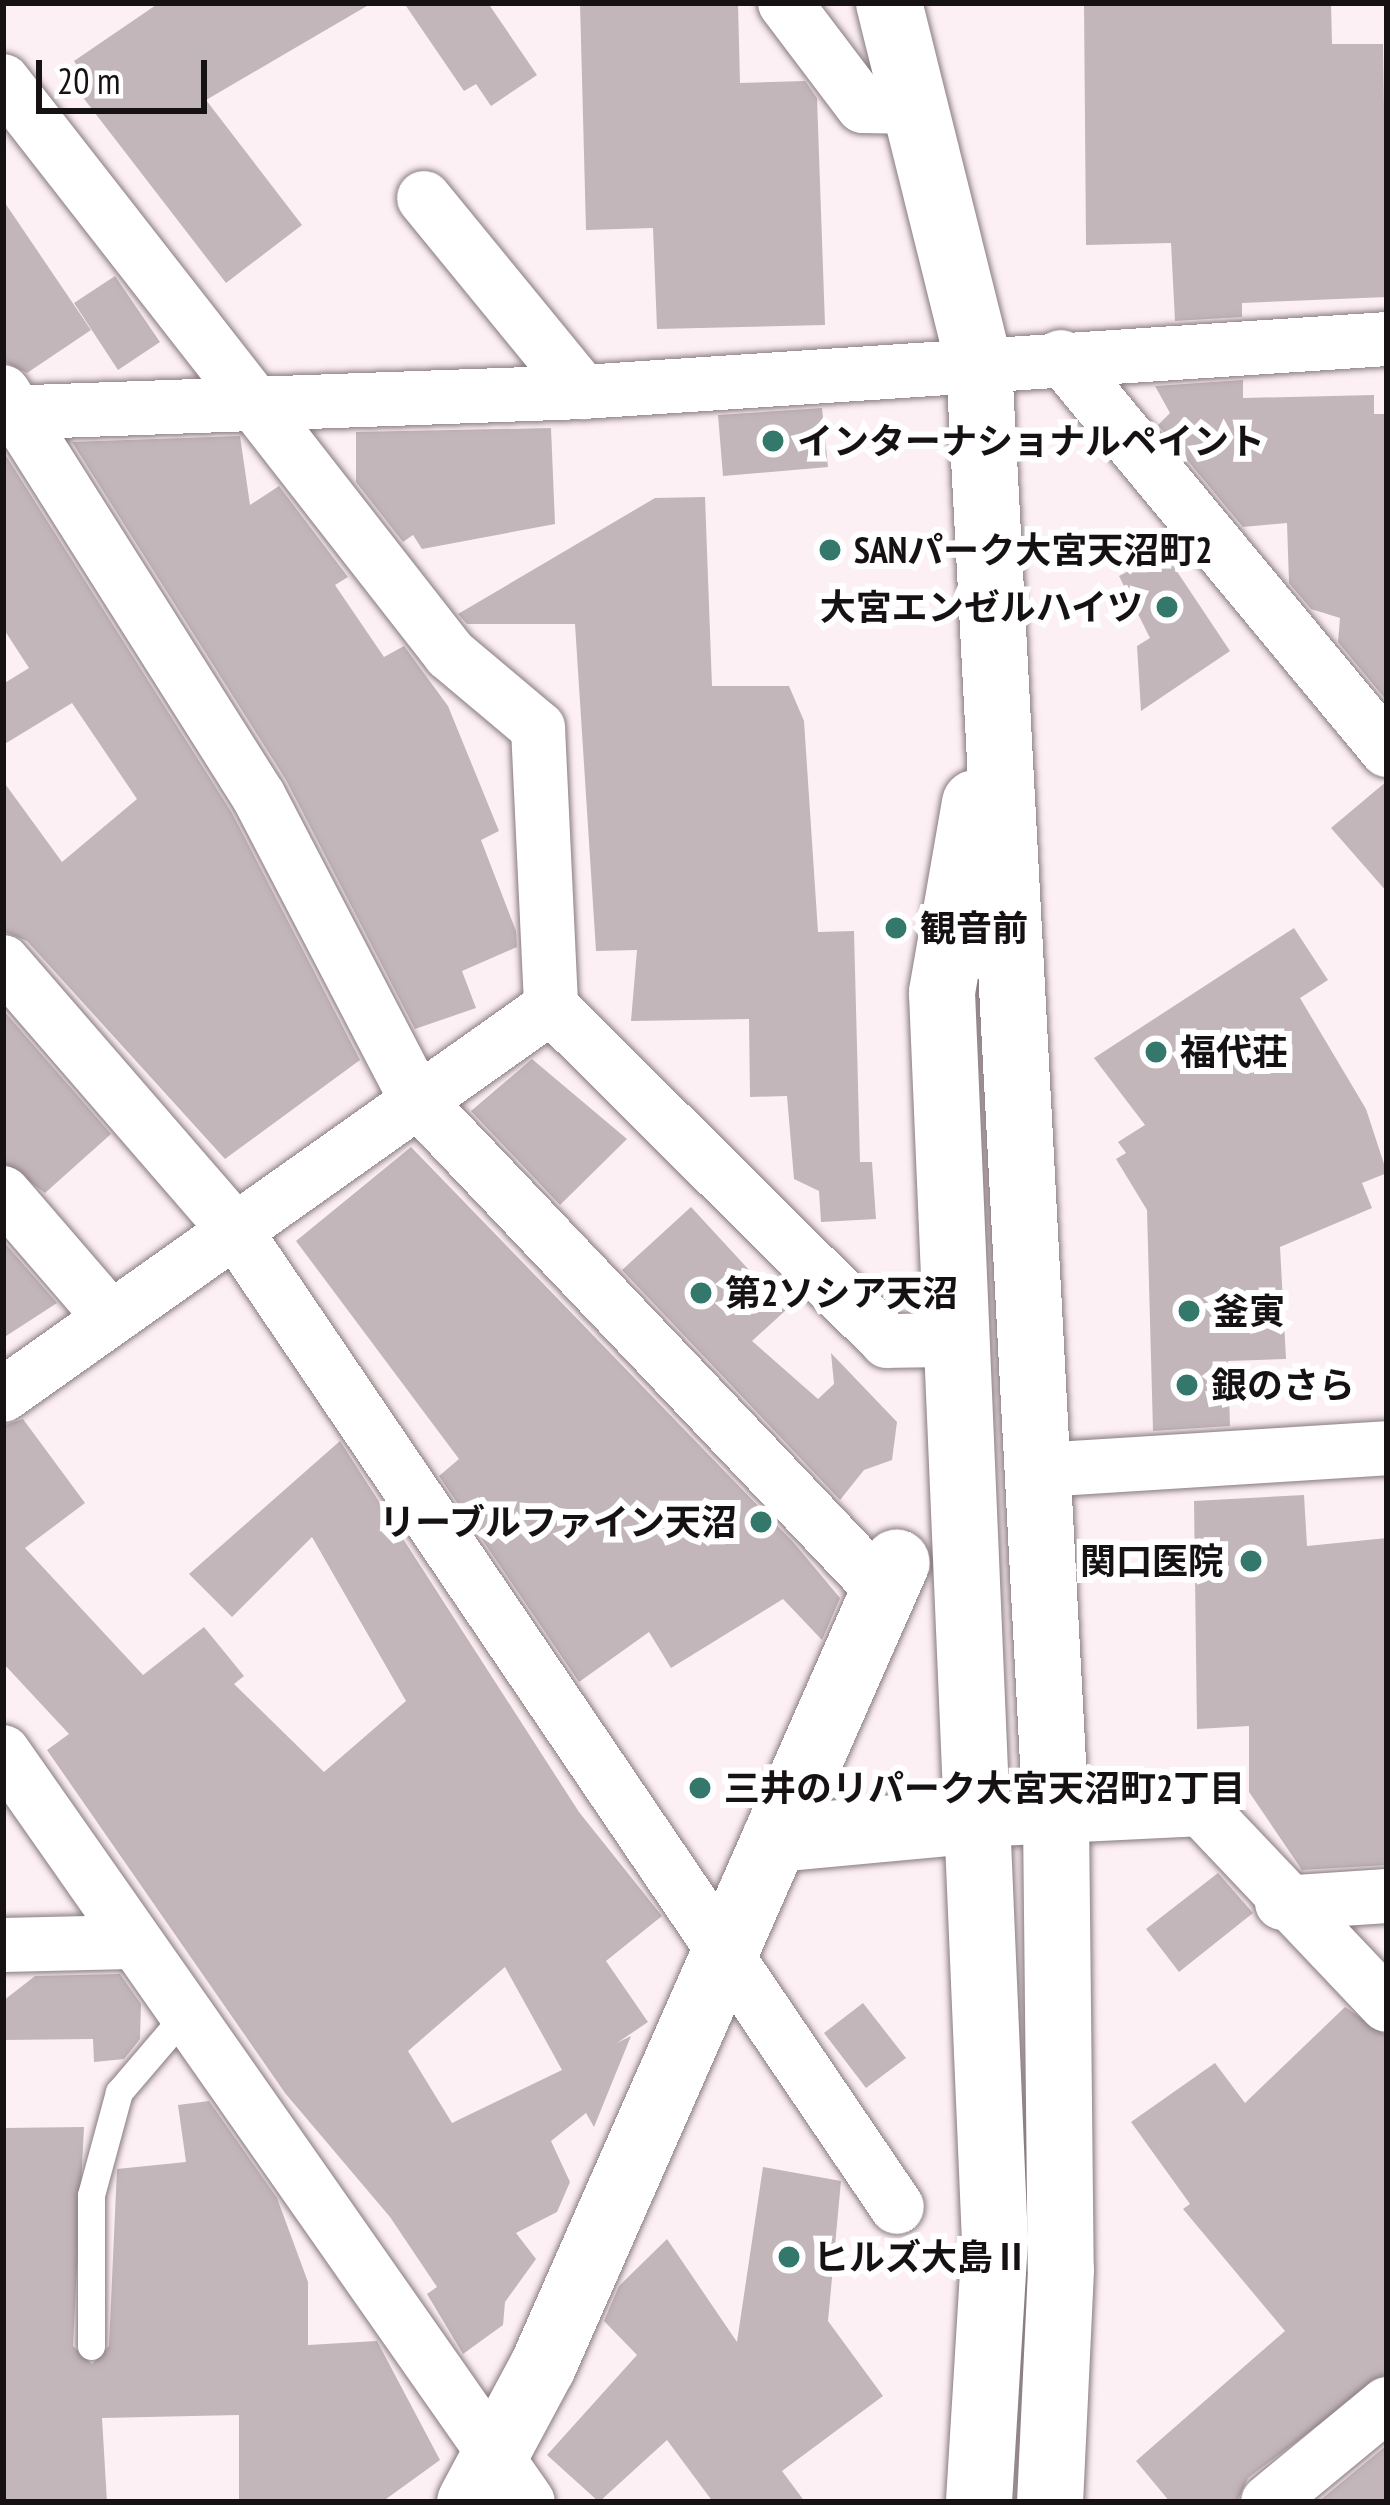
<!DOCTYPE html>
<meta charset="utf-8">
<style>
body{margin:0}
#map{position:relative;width:1390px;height:2505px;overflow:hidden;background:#fdf0f4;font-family:"PT Sans Narrow","Noto Sans JP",sans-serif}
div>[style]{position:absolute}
.building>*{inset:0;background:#c2b6ba}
.roads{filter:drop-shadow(0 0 3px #877b7e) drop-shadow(0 0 3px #877b7e)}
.lane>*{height:27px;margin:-13.5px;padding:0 13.5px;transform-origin:13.5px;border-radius:13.5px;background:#fff}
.street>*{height:54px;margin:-27px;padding:0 27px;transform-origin:27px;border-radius:27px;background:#fff}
.secondary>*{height:66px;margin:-33px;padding:0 33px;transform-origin:33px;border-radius:33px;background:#fff}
.dots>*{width:33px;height:33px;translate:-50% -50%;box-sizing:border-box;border:6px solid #fff;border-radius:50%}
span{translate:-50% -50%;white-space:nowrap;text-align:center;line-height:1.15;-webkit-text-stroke:12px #fff;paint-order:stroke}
.poi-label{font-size:36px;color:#161213;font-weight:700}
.left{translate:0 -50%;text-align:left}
.right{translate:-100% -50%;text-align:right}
.frame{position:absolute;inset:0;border:6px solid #161213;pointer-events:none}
.scale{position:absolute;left:36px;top:60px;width:171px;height:54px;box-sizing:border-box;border:6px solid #161213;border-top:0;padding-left:15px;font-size:36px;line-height:42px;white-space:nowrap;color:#161213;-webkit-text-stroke:9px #fff;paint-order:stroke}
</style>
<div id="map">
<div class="building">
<i style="clip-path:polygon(159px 3px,372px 3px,206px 100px,302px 225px,226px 283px,78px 91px,89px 83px,74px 61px)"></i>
<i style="clip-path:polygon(404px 3px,488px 3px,537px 75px,491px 106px,476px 84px,464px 91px)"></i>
<i style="clip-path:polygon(580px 3px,738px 3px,740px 83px,805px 81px,817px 98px,825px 325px,657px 329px,653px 228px,586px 230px)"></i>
<i style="clip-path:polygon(1084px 3px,1331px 3px,1332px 44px,1383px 44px,1387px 297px,1242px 303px,1242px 317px,1175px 321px,1171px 243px,1086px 245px)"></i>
<i style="clip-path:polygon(3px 200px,91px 330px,27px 373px,3px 361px)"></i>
<i style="clip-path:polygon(115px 276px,160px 342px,118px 370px,74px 303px)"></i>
<i style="clip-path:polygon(1243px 380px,1243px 398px,1374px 395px,1374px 414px,1387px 414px,1387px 701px,1338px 642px,1340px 618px,1311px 609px,1289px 583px,1287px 523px,1243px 527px,1158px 425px,1170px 413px,1155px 386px)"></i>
<i style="clip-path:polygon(822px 408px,828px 467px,723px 476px,718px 415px)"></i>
<i style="clip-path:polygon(551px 428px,555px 524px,422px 549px,413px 535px,403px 542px,356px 482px,356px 432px)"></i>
<i style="clip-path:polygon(240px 436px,250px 505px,279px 486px,348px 577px,335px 585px,384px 657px,404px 646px,448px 706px,499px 831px,481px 840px,516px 931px,517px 947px,462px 971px,476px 1008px,415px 1029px,286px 780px,72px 442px)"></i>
<i style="clip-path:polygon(3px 451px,232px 813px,360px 1060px,225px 1159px,27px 941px,3px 931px,3px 781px,62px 862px,137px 799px,72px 703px,3px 745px,3px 684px,29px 668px,3px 628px)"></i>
<i style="clip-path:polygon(705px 497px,712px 686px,789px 686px,804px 721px,818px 932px,854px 931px,860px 1162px,872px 1162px,876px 1219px,821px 1222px,819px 1191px,794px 1179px,787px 1096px,750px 1097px,749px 1019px,631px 1021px,637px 950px,596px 951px,575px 624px,467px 624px,458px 614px,655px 498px)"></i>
<i style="clip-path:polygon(1164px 552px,1230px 651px,1141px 711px,1137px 646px,1150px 638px,1119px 576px)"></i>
<i style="clip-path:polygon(1387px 781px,1387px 892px,1331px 828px)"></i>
<i style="clip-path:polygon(1294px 928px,1328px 980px,1300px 998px,1366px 1109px,1387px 1173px,1362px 1183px,1372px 1208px,1280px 1247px,1286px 1359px,1228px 1361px,1230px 1426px,1153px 1431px,1147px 1210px,1116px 1159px,1126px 1153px,1118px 1142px,1145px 1125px,1094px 1058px)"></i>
<i style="clip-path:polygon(3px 1010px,111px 1134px,45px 1193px,3px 1162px)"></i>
<i style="clip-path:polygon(532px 1059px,627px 1139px,560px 1205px,471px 1111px)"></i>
<i style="clip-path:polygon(411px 1147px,794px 1543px,840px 1598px,822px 1640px,783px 1599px,671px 1668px,649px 1632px,579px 1682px,439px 1476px,459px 1459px,296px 1241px)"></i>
<i style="clip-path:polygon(691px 1207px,786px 1310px,752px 1341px,818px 1399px,834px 1384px,831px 1353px,897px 1422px,892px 1460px,864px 1470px,840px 1500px,622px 1270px)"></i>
<i style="clip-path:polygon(3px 1241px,57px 1303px,3px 1338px)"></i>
<i style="clip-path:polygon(evenodd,23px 1419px,85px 1503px,25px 1548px,143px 1675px,204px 1627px,244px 1676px,234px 1684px,324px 1772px,406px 1701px,312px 1537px,232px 1617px,189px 1574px,340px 1441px,579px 1812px,662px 1916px,606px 1961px,648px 2022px,617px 2043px,631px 2036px,594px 2127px,586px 2113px,551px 2141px,570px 2182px,557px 2212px,516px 2233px,536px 2259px,505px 2302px,503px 2325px,463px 2354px,427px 2294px,437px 2287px,390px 2217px,285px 2093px,47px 1750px,69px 1734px,3px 1663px,3px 1426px,23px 1419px,505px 1967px,562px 2070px,452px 2123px,408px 2051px,505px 1967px)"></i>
<i style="clip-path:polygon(1304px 1495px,1307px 1546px,1387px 1538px,1387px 1865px,1302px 1870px,1249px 1792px,1249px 1726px,1197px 1729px,1194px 1501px)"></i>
<i style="clip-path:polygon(1218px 1873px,1253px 1913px,1179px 1972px,1146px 1929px)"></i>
<i style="clip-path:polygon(120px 1974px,141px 2004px,140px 2039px,124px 2059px,94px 2062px,93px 2039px,3px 2040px,3px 2001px,35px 1976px)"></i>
<i style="clip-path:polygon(863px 2003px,906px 2058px,866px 2088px,824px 2033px)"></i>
<i style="clip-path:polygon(1345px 2007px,1387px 2036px,1387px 2373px,1248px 2478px,1237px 2502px,1170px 2502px,1136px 2461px,1285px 2331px,1183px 2209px,1190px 2204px,1131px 2122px,1215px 2063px,1245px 2103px)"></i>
<i style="clip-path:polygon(209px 2101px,277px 2198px,308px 2282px,308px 2345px,377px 2341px,440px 2460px,386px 2499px,239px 2501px,239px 2415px,102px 2418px,107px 2502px,3px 2502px,3px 2128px,84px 2127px,73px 2346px,92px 2364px,109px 2346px,117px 2169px,186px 2162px,178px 2105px)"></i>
<i style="clip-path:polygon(763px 2167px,841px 2181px,828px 2321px,883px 2396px,782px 2471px,805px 2502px,713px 2502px,667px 2440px,599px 2502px,547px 2455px,637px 2355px,604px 2321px,619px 2286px,667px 2239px,737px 2342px)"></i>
<i style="clip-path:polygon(1387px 2445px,1387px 2502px,1318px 2502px)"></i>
</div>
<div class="roads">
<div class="lane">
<i style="left:91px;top:2346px;width:151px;rotate:-90deg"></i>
<i style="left:91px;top:2195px;width:107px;rotate:-74.8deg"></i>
<i style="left:119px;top:2092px;width:99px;rotate:-49.5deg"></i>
</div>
<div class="street">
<i style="left:785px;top:3px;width:129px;rotate:52.9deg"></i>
<i style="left:863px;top:106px;width:51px;rotate:1.1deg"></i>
<i style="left:3px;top:81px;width:727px;rotate:52.04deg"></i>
<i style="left:450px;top:654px;width:115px;rotate:40.1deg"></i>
<i style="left:538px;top:728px;width:279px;rotate:87.3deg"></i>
<i style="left:551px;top:1007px;width:474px;rotate:44.8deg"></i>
<i style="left:887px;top:1341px;width:72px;rotate:-0.8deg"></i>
<i style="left:424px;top:198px;width:251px;rotate:50.7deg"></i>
<i style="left:1061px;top:357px;width:511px;rotate:50.32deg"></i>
<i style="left:3px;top:392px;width:479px;rotate:57.7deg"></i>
<i style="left:259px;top:797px;width:340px;rotate:62.5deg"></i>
<i style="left:416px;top:1099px;width:681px;rotate:46.49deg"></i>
<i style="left:3px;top:413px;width:580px;rotate:-2.07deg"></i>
<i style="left:583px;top:392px;width:806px;rotate:-3.77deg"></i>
<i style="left:3px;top:962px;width:349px;rotate:49.1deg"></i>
<i style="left:232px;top:1226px;width:1185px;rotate:55.87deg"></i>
<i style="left:3px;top:1193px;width:164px;rotate:49.2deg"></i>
<i style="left:3px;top:1395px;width:671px;rotate:-35.3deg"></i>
<i style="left:1040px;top:1470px;width:348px;rotate:-3.6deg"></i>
<i style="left:3px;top:1752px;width:915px;rotate:55.01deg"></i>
<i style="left:978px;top:1820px;width:223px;rotate:-2.8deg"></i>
<i style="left:1201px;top:1809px;width:270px;rotate:46.5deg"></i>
<i style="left:1282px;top:1903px;width:105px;rotate:-3.8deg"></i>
<i style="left:3px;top:1945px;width:128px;rotate:-1.3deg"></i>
<i style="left:1268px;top:2502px;width:154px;rotate:-39.5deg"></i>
</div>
<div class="secondary">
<i style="left:889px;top:3px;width:372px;rotate:76deg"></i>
<i style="left:979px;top:364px;width:1455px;rotate:86.97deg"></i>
<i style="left:1056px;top:1817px;width:453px;rotate:89.4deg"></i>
<i style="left:1061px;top:2270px;width:232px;rotate:92.7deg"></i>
<i style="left:975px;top:803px;width:193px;rotate:99.9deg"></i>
<i style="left:942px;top:993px;width:1248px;rotate:87.57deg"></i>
<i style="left:995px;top:2240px;width:262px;rotate:93.5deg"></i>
<i style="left:775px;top:1839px;width:204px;rotate:-5.3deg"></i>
<i style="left:470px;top:2502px;width:154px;rotate:-61.8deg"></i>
<i style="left:543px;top:2366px;width:878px;rotate:-66.24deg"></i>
</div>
</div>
<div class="dots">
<i style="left:773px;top:441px;background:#34786b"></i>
<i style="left:830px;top:550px;background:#34786b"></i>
<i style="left:1167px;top:607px;background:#34786b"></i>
<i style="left:896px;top:928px;background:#34786b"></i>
<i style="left:1156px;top:1052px;background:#34786b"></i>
<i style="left:701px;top:1293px;background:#34786b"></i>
<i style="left:1189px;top:1311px;background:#34786b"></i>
<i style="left:1187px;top:1385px;background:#34786b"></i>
<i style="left:761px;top:1522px;background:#34786b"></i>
<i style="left:1251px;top:1561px;background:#34786b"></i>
<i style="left:700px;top:1788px;background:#34786b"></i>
<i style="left:789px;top:2257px;background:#34786b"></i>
</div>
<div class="poi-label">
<span class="left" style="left:797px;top:441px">インターナショナルペイント</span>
<span class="left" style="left:854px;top:550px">SANパーク大宮天沼町2</span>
<span class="right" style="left:1143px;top:607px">大宮エンゼルハイツ</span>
<span class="left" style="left:920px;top:928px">観音前</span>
<span class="left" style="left:1180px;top:1052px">福代荘</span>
<span class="left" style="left:725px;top:1293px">第2ソシア天沼</span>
<span class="left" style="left:1213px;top:1311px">釜寅</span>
<span class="left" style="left:1211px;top:1385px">銀のさら</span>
<span class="right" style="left:737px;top:1522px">リーブルファイン天沼</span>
<span class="right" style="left:1224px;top:1561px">関口医院</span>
<span class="left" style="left:724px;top:1788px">三井のリパーク大宮天沼町2丁目</span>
<span class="left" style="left:813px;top:2257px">ヒルズ大島Ⅱ</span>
</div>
<div class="frame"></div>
<div class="scale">20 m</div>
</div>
